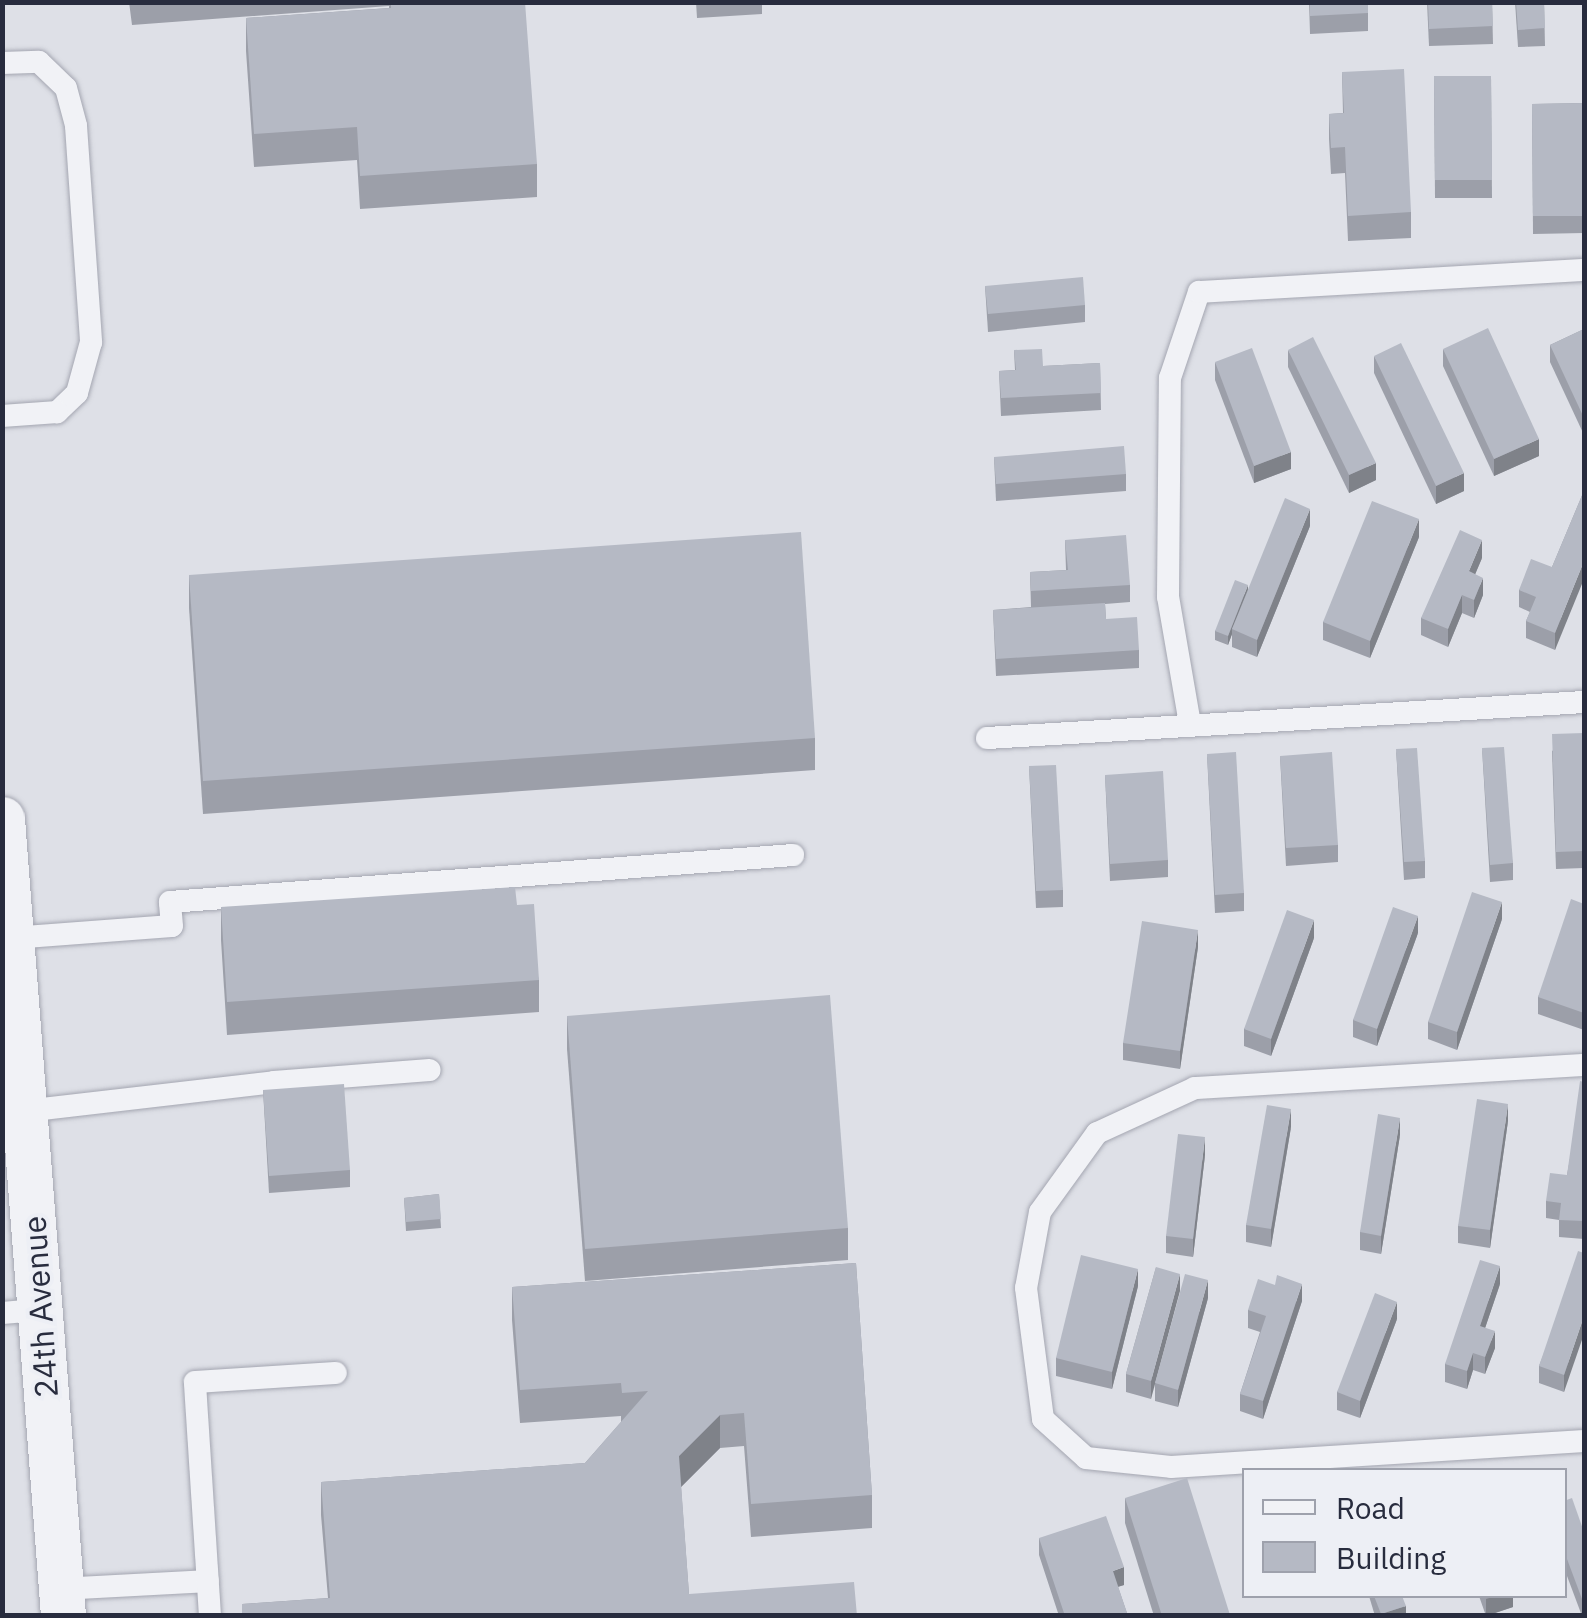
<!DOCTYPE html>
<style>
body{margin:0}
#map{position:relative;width:1587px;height:1618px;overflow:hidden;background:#dee0e7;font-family:"IBM Plex Sans",sans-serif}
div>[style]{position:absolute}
.roads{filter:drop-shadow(0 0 2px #a4a6b1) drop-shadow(0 0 2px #a4a6b1)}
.lane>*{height:22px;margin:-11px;padding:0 11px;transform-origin:11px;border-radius:11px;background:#f1f2f6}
.street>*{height:45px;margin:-22.5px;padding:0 22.5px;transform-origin:22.5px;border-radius:22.5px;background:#f1f2f6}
.wall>*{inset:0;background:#9c9fa9}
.shaded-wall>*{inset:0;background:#7f8289}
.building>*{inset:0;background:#b5b9c4}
span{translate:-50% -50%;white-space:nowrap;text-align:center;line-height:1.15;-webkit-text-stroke:8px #edeff5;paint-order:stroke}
.street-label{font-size:32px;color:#282c3e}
.frame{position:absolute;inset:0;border:5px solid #282c3e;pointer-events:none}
.legend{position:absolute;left:1242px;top:1468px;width:325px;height:130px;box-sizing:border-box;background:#edeff5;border:2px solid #9ea1ac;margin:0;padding:12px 18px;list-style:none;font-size:30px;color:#282c3e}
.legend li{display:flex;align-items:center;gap:20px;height:50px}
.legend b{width:50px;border:2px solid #9ea1ac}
</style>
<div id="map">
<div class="roads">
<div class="lane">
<i style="left:2px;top:63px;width:37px;rotate:-2deg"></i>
<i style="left:39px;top:62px;width:37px;rotate:44deg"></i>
<i style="left:66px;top:88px;width:39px;rotate:75deg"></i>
<i style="left:76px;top:126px;width:217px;rotate:86deg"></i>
<i style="left:91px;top:342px;width:53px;rotate:105.4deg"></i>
<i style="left:77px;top:393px;width:28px;rotate:136deg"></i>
<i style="left:57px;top:412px;width:55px;rotate:175.8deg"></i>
<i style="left:1190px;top:724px;width:129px;rotate:-99.8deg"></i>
<i style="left:1168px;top:597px;width:219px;rotate:-89.5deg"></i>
<i style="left:1170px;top:378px;width:91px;rotate:-71.4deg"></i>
<i style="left:1199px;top:292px;width:386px;rotate:-3.3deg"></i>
<i style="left:987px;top:738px;width:598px;rotate:-3.45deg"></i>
<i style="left:12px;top:938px;width:160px;rotate:-4.3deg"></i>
<i style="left:172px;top:926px;width:24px;rotate:-95deg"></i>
<i style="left:170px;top:902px;width:625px;rotate:-4.31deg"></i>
<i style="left:1584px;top:1065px;width:390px;rotate:176.6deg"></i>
<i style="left:1195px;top:1088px;width:108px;rotate:155.3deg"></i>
<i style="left:1097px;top:1133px;width:97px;rotate:125.8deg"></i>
<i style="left:1040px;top:1212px;width:77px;rotate:100.4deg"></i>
<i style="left:1026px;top:1288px;width:132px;rotate:82.6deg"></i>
<i style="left:1043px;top:1419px;width:58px;rotate:42.2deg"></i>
<i style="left:1086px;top:1458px;width:85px;rotate:6deg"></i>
<i style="left:1171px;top:1467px;width:414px;rotate:-3.6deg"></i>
<i style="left:25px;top:1111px;width:251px;rotate:-6.6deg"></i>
<i style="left:274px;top:1082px;width:156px;rotate:-4.4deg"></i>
<i style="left:2px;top:1313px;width:38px;rotate:-5deg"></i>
<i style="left:61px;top:1589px;width:147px;rotate:-3.1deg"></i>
<i style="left:210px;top:1616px;width:234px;rotate:-93.7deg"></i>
<i style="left:195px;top:1382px;width:141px;rotate:-3.7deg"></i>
</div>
<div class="street">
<i style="left:2px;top:819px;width:799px;rotate:85.62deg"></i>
</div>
</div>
<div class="wall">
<i style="clip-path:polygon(129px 2px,455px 2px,537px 164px,537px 197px,360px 209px,357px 160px,254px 167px,246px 51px,246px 18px,389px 8px,389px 6px,132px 25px)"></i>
<i style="clip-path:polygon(696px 2px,762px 2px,762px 14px,697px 18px)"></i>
<i style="clip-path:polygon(1309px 2px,1368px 2px,1368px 31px,1310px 34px)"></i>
<i style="clip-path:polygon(1427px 2px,1492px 2px,1493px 44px,1429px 46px)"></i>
<i style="clip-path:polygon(1515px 2px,1544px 2px,1545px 46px,1518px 47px)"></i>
<i style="clip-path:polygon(1342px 72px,1411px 212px,1411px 238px,1348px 241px,1345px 173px,1331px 174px,1329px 139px,1329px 114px,1343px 113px)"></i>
<i style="clip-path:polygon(1434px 76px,1491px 76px,1492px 198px,1435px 198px)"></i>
<i style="clip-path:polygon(1584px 103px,1584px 233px,1533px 234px,1532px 104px)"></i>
<i style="clip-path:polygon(985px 286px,1085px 305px,1085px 322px,988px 332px)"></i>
<i style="clip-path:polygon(1584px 329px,1584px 435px,1550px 362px,1550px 345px)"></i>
<i style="clip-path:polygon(1443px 349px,1539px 456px,1494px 476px,1443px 366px)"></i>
<i style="clip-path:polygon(1014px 350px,1043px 366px,1100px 363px,1101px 410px,1001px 416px,999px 371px,1015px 370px)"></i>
<i style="clip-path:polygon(1288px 350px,1376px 480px,1349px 493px,1288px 367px)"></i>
<i style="clip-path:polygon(1374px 356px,1464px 491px,1436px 504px,1374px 373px)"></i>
<i style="clip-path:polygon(1215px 362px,1291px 469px,1254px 483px,1215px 380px)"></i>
<i style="clip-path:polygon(994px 457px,1126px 474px,1126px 491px,996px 501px)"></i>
<i style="clip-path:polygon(1583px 493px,1555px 650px,1526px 638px,1526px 621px,1530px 612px,1519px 607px,1519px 590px,1552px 567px)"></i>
<i style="clip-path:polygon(1310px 526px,1257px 657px,1232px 647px,1232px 634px,1228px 645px,1215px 640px,1215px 631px,1248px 590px)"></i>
<i style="clip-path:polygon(1419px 537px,1370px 658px,1323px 640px,1323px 622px)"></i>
<i style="clip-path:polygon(1065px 540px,1130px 585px,1130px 602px,1105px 604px,1106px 619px,1139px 650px,1139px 668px,996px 676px,993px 610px,1031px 607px,1030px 572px,1066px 570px)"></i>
<i style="clip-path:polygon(1482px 558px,1475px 574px,1483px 595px,1474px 618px,1462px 613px,1448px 647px,1421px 635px,1421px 618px)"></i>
<i style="clip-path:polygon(189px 575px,815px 738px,815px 770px,203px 814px,189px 608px)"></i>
<i style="clip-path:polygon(1584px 733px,1584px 868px,1556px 869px,1552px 751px)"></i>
<i style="clip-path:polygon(1482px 748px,1513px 863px,1513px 880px,1490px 882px)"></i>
<i style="clip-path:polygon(1396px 749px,1425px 861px,1425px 878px,1404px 880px)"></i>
<i style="clip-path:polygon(1207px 754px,1244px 893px,1244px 911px,1215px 913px)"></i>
<i style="clip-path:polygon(1280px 756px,1338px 845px,1338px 862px,1286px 866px)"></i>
<i style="clip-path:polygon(1029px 766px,1063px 890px,1063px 907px,1036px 908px)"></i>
<i style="clip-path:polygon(1105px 775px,1168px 860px,1168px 877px,1110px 881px)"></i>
<i style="clip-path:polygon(1584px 904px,1584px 1030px,1538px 1014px,1538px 997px)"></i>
<i style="clip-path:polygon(517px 905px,539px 980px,539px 1012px,227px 1035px,221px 940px,221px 907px)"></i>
<i style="clip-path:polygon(1502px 919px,1457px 1050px,1428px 1039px,1428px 1022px)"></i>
<i style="clip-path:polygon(1418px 933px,1377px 1046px,1353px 1037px,1353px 1020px)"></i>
<i style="clip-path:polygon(1314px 938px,1271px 1056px,1244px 1046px,1244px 1029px)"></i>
<i style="clip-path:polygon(1198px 947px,1180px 1069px,1123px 1060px,1123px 1043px)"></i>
<i style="clip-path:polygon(567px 1016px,848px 1228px,848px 1260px,585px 1281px,567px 1049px)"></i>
<i style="clip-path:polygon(1584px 1082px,1584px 1239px,1559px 1237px,1559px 1220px,1546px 1218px,1546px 1201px,1567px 1175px)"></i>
<i style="clip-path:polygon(263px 1090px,350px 1170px,350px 1187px,269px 1193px)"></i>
<i style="clip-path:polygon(1508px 1121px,1490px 1248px,1458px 1243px,1458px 1226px)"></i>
<i style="clip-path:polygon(1291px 1127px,1271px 1247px,1246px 1242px,1246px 1225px)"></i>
<i style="clip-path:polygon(1400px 1135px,1381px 1254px,1360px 1250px,1360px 1232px)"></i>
<i style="clip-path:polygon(1205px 1155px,1193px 1257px,1166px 1253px,1166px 1236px)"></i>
<i style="clip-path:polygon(439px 1194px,441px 1228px,406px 1231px,404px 1198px)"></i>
<i style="clip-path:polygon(1584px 1253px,1564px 1392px,1539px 1383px,1539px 1366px)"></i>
<i style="clip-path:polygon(856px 1263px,872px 1495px,872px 1528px,751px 1537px,744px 1446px,720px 1448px,681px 1487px,689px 1594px,857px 1616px,242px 1616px,242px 1604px,328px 1598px,321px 1515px,321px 1482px,585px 1463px,621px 1422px,621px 1416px,520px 1423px,512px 1320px,512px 1287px)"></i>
<i style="clip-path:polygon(1156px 1267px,1151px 1399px,1126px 1392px,1126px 1374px)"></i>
<i style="clip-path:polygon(1500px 1284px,1485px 1328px,1495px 1348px,1485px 1374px,1473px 1370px,1467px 1389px,1445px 1382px,1445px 1364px)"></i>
<i style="clip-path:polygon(1138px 1286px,1112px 1389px,1056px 1376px,1056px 1358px)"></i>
<i style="clip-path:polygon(1208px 1298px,1178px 1407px,1155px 1401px,1155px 1383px)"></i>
<i style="clip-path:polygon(1302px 1301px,1263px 1419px,1240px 1411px,1240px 1394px,1260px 1332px,1248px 1328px,1248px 1310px)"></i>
<i style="clip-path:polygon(1397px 1319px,1360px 1418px,1337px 1410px,1337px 1392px)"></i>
<i style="clip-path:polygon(1125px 1498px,1230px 1616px,1154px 1616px,1125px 1523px)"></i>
<i style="clip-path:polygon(1564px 1501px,1584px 1532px,1584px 1616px,1582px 1616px,1564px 1568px)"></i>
<i style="clip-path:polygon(1242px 1503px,1244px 1503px,1244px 1527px,1242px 1521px)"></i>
<i style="clip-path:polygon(1039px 1538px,1124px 1585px,1118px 1587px,1128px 1616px,1059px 1616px,1039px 1555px)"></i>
<i style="clip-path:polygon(1369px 1596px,1402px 1596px,1406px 1616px,1375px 1616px)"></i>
<i style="clip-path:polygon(1479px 1596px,1513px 1596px,1513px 1607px,1486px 1616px)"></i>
</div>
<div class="shaded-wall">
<i style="clip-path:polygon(1539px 439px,1539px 456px,1494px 476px,1494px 459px)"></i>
<i style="clip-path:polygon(1291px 452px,1291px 469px,1254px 483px,1254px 466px)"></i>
<i style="clip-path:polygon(1376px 463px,1376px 480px,1349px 493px,1349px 475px)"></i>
<i style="clip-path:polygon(1464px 473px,1464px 491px,1436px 504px,1436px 486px)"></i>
<i style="clip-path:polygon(1310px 509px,1310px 526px,1257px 657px,1257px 640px)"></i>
<i style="clip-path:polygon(1419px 519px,1419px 537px,1370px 658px,1370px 641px)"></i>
<i style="clip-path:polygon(1482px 540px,1482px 558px,1469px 589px,1469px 571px)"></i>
<i style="clip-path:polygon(1584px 561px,1584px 579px,1555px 650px,1555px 633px)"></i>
<i style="clip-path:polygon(1483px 578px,1483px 595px,1474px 618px,1474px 600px)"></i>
<i style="clip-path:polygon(1248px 585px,1248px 594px,1232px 629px,1232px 634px,1228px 645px,1228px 636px)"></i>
<i style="clip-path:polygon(1462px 595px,1462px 613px,1448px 647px,1448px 629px)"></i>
<i style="clip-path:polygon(1502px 902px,1502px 919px,1457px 1050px,1457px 1032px)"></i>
<i style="clip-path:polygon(1418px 916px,1418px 933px,1377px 1046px,1377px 1029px)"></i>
<i style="clip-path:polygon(1314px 920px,1314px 938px,1271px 1056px,1271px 1039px)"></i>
<i style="clip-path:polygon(1198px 930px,1198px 947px,1180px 1069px,1180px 1051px)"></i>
<i style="clip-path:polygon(1508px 1104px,1508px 1121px,1490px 1248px,1490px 1230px)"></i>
<i style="clip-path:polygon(1291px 1109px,1291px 1127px,1271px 1247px,1271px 1229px)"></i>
<i style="clip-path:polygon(1400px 1118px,1400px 1135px,1381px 1254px,1381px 1236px)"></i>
<i style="clip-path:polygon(1205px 1137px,1205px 1155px,1193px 1257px,1193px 1239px)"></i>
<i style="clip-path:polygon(1500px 1266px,1500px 1284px,1480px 1343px,1480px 1326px)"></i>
<i style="clip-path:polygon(1138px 1269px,1138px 1286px,1112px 1389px,1112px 1372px)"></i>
<i style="clip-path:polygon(1180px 1274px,1180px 1291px,1151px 1399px,1151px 1381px)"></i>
<i style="clip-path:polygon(1208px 1280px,1208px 1298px,1178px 1407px,1178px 1390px)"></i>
<i style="clip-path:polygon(1302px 1284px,1302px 1301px,1263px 1419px,1263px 1401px)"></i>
<i style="clip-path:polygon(1397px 1302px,1397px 1319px,1360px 1418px,1360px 1401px)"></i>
<i style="clip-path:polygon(1584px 1316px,1584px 1334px,1564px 1392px,1564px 1375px)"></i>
<i style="clip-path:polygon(1495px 1331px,1495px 1348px,1485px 1374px,1485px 1357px)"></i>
<i style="clip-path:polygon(1473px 1353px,1473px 1370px,1467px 1389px,1467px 1371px)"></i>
<i style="clip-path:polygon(720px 1415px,720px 1448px,679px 1489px,679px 1456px)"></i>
<i style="clip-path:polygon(1124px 1567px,1124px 1585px,1113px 1588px,1113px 1571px)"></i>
<i style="clip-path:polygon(1496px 1596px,1513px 1596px,1513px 1607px,1486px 1616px,1486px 1599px)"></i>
<i style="clip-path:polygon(1584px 1598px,1584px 1616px,1582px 1616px,1582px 1599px)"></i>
<i style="clip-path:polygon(1406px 1606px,1406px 1616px,1381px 1616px,1381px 1614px)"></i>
</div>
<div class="building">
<i style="clip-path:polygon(391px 2px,455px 2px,455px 5px,525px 2px,537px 164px,360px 176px,357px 127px,254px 134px,246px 18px,391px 8px)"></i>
<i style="clip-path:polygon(1310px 2px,1368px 2px,1368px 13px,1310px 16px)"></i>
<i style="clip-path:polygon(1428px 2px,1492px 2px,1493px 26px,1429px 29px)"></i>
<i style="clip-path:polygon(1516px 2px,1544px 2px,1545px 28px,1518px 30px)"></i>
<i style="clip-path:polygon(1404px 69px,1411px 212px,1348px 216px,1345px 147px,1331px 148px,1329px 114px,1344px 113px,1342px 72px)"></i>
<i style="clip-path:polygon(1434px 76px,1491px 76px,1492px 180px,1435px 180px)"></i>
<i style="clip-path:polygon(1584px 103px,1584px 216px,1533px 216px,1532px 104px)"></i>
<i style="clip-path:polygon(1083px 277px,1085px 305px,988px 314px,985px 286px)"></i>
<i style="clip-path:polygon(1488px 328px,1539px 439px,1494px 459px,1443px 349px)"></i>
<i style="clip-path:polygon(1584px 329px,1584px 418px,1550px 345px)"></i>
<i style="clip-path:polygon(1313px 337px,1376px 463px,1349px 475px,1288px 350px)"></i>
<i style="clip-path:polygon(1401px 343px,1464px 473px,1436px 486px,1374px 356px)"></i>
<i style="clip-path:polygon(1252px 348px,1291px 452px,1254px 466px,1215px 362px)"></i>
<i style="clip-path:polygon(1042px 349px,1043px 366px,1100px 363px,1101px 393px,1001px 398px,999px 371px,1016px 370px,1014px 350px)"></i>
<i style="clip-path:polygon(1124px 446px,1126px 474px,996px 484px,994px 457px)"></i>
<i style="clip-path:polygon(1583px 493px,1584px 561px,1555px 633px,1526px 621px,1536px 597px,1519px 590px,1531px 559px,1552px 567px)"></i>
<i style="clip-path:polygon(1285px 498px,1310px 509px,1257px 640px,1232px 629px)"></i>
<i style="clip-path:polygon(1372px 501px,1419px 519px,1370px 641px,1323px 622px)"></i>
<i style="clip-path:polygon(1460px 530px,1482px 540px,1469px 571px,1483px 578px,1474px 600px,1462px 595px,1448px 629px,1421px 618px)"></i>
<i style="clip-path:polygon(801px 532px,815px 738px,203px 781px,189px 575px)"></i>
<i style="clip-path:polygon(1126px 535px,1130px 585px,1031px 591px,1030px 572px,1068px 570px,1065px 540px)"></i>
<i style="clip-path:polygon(1235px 580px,1248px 585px,1228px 636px,1215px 631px)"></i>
<i style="clip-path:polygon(1105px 603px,1106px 619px,1137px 617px,1139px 650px,996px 659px,993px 610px)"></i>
<i style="clip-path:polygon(1584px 733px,1584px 851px,1556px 852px,1552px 734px)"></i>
<i style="clip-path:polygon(1504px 747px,1513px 863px,1490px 865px,1482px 748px)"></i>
<i style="clip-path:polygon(1417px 748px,1425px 861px,1404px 862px,1396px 749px)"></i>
<i style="clip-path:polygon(1236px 752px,1244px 893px,1215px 895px,1207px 754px)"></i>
<i style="clip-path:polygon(1332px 752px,1338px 845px,1286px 848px,1280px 756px)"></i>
<i style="clip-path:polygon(1056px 765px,1063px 890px,1036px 891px,1029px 766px)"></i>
<i style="clip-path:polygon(1163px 771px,1168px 860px,1110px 864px,1105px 775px)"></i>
<i style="clip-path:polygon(515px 887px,517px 905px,534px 904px,539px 980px,227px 1002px,221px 907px)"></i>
<i style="clip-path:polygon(1472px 892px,1502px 902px,1457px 1032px,1428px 1022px)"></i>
<i style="clip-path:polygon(1571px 899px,1584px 904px,1584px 1013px,1538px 997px)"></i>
<i style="clip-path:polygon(1393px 907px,1418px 916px,1377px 1029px,1353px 1020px)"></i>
<i style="clip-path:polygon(1287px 910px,1314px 920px,1271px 1039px,1244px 1029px)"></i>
<i style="clip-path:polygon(1142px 921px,1198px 930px,1180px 1051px,1123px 1043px)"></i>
<i style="clip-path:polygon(830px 995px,848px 1228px,585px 1249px,567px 1016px)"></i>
<i style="clip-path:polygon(1580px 1081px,1584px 1082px,1584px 1221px,1559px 1220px,1561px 1203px,1546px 1201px,1550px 1173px,1567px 1175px)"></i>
<i style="clip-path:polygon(344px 1084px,350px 1170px,269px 1176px,263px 1090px)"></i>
<i style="clip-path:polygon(1477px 1099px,1508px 1104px,1490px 1230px,1458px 1226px)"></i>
<i style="clip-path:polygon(1267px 1105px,1291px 1109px,1271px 1229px,1246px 1225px)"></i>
<i style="clip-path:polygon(1378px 1114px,1400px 1118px,1381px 1236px,1360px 1232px)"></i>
<i style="clip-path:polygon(1178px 1134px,1205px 1137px,1193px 1239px,1166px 1236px)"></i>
<i style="clip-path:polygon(439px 1194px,441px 1219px,406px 1222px,404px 1198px)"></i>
<i style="clip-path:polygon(1578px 1251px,1584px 1253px,1584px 1316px,1564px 1375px,1539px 1366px)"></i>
<i style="clip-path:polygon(1081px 1255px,1138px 1269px,1112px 1372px,1056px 1358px)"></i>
<i style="clip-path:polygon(1480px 1260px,1500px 1266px,1480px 1326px,1495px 1331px,1485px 1357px,1473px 1353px,1467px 1371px,1445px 1364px)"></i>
<i style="clip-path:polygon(856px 1263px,872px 1495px,751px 1504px,744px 1413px,720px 1415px,679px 1456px,689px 1594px,854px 1582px,857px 1616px,242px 1616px,242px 1604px,330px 1598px,321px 1482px,585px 1463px,648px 1391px,622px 1393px,621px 1383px,520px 1390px,512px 1287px)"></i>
<i style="clip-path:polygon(1156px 1267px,1180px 1274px,1151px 1381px,1126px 1374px)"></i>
<i style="clip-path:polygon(1185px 1274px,1208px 1280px,1178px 1390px,1155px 1383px)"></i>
<i style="clip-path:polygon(1277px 1275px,1302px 1284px,1263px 1401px,1240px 1394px,1266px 1316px,1248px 1310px,1258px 1279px,1275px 1285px)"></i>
<i style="clip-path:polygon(1375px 1293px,1397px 1302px,1360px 1401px,1337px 1392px)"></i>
<i style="clip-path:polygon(1187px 1478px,1230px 1615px,1227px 1616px,1162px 1616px,1125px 1498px)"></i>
<i style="clip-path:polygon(1572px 1498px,1584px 1532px,1584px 1598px,1582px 1599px,1564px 1551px,1564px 1501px)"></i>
<i style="clip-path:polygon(1106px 1516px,1124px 1567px,1113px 1571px,1128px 1616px,1065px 1616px,1039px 1538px)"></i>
<i style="clip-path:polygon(1374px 1596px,1402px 1596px,1406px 1606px,1381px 1614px)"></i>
</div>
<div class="street-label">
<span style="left:40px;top:1307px;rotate:-94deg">24th Avenue</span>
</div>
<div class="frame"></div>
<ul class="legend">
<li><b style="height:12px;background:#f1f2f6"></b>Road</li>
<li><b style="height:28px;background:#b5b9c4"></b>Building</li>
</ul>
</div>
